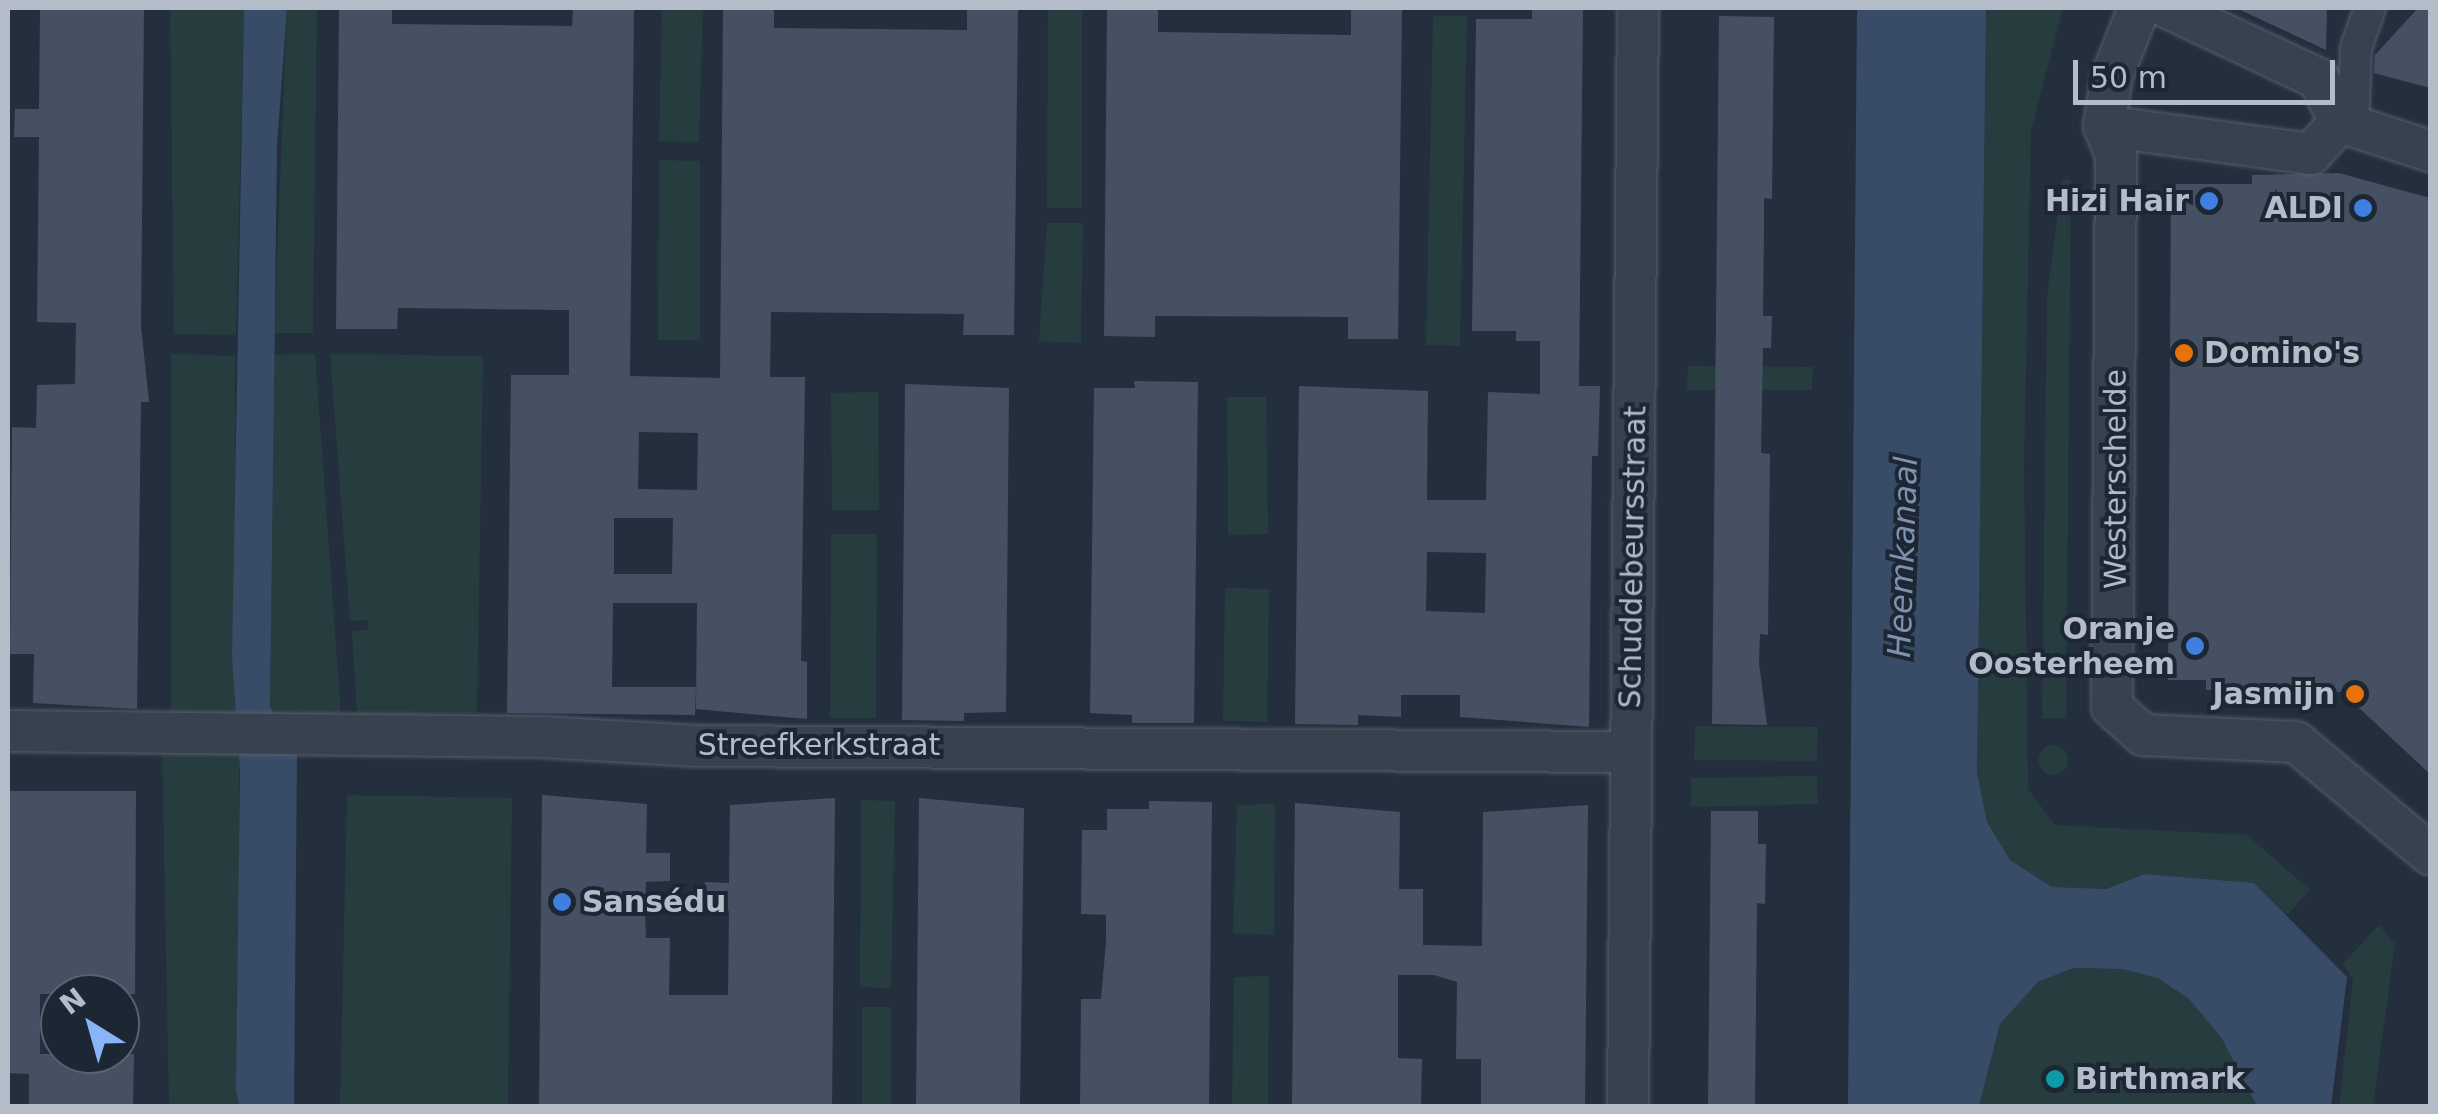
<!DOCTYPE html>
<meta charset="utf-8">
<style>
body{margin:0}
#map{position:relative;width:2438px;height:1114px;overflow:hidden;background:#242f3e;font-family:"DejaVu Sans",sans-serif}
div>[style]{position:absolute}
.green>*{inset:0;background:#263c3f}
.round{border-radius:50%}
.water>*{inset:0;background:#394c67}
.building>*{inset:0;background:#455162}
.roads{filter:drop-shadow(0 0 2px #565f6c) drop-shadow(0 0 2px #565f6c)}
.pedestrian>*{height:30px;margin:-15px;padding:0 15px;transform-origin:15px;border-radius:15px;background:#38414e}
.minor>*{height:40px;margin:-20px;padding:0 20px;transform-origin:20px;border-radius:20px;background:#38414e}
.dots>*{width:28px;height:28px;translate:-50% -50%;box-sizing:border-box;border:5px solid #1d2633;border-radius:50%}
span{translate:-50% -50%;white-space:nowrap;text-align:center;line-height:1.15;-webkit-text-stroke:8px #1d2633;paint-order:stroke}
.poi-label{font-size:30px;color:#b4bcc9;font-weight:700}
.right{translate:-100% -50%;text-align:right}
.left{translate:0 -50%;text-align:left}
.street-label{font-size:30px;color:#b4bcc9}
.water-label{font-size:32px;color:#7c92b1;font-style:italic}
.frame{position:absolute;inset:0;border:10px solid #b4bcc9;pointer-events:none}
.north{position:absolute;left:40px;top:974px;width:100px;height:100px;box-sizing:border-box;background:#1d2633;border:2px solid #59626f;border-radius:50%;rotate:323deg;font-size:28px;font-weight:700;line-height:40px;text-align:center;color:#b4bcc9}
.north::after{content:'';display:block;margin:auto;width:35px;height:45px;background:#8ab4f8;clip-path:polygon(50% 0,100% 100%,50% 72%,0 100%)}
.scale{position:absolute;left:2073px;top:60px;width:262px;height:45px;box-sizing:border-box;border:5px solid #b4bcc9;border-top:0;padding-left:12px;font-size:30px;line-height:35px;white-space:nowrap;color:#b4bcc9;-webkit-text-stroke:8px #1d2633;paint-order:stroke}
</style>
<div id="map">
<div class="green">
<i style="clip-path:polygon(170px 8px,244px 8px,236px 335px,174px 334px)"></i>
<i style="clip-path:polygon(287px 8px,317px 8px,313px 333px,274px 333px)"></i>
<i style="clip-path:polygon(662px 8px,703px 8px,699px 142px,659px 141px)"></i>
<i style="clip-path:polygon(1048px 8px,1082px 8px,1082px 208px,1047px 208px)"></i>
<i style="clip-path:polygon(1986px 8px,2063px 8px,2031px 131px,2024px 466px,2028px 789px,2055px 825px,2247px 835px,2310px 890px,2287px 915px,2254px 883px,2145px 874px,2106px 889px,2052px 887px,2010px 860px,1987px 822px,1977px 773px)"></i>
<i style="clip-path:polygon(1433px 16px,1467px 16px,1460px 346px,1426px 345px)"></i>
<i style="clip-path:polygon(659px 160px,700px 161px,700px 340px,658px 340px)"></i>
<i style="clip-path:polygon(2062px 179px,2071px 180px,2066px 718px,2042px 719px,2047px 296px)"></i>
<i style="clip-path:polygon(1047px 223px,1083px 223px,1081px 343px,1039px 341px)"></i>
<i style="clip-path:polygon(171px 354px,235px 356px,236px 715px,171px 715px)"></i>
<i style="clip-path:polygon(315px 354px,341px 715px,277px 718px,270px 707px,274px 355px)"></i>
<i style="clip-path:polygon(330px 354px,483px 356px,477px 713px,357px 715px,352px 631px,367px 630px,369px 620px,350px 621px)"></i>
<i style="clip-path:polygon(1688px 366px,1813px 367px,1812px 390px,1687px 390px)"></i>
<i style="clip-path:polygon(878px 392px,879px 510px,832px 510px,831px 393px)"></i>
<i style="clip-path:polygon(1227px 397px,1266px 397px,1268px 534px,1228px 535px)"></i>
<i style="clip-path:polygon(831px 534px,877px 534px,876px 718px,830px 718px)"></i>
<i style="clip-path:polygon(1225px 588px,1269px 589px,1267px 722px,1223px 721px)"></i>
<i style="clip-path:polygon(1695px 726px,1818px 727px,1817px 761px,1694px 760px)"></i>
<i class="round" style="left:2038px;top:745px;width:30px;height:30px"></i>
<i style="clip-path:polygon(162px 749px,239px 752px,239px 1106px,169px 1106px)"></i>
<i style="clip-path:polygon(1817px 776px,1818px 804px,1691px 807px,1691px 778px)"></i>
<i style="clip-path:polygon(347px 795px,512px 798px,508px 1106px,340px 1106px)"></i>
<i style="clip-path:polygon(861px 800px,895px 801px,891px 988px,860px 987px)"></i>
<i style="clip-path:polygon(1275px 804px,1274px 935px,1233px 933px,1237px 805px)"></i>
<i style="clip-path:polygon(2379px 925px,2395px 944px,2373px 1106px,2339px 1106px,2353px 979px,2343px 964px)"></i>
<i style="clip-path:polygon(2073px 968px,2122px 969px,2159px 978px,2189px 999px,2221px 1037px,2257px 1106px,1979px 1106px,2000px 1024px,2038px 982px)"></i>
<i style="clip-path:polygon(1269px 976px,1268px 1106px,1232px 1106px,1234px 977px)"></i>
<i style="clip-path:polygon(862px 1007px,891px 1007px,891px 1106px,862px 1106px)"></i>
</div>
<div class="water">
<i style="clip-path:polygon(244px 8px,287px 8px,277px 145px,270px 707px,297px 751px,294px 1106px,239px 1106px,236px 1090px,240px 772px,232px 657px)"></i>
<i style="clip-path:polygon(1857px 8px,1986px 8px,1977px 773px,1987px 822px,2010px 860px,2052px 887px,2106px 889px,2145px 874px,2254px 883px,2347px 977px,2331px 1106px,2257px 1106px,2221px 1037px,2189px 999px,2158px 978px,2122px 969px,2073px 968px,2038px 982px,2000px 1024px,1979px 1106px,1848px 1106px)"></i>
</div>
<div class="building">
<i style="clip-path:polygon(40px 8px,144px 9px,141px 326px,149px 402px,141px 402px,137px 709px,33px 703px,34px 654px,10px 654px,12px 427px,36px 428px,37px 385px,75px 384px,76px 323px,37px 322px,39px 137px,14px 137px,15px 109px,39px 109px)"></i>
<i style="clip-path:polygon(evenodd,339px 8px,392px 8px,392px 24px,572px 26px,573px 8px,634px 8px,630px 376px,720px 378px,723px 8px,774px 8px,774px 28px,967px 30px,967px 8px,1018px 8px,1014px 335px,963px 335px,964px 314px,771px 312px,770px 377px,805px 377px,801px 661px,807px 662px,807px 719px,696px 709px,697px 603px,613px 603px,612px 687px,696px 687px,695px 715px,507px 713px,511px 375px,569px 375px,569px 310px,398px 308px,397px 329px,336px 329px,339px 8px,639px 432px,698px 433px,697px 490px,638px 489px,639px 432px,339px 8px,614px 518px,673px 518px,672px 574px,614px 574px,614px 518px)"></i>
<i style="clip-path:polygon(1107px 8px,1158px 8px,1158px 32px,1351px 35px,1351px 8px,1402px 9px,1398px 339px,1348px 339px,1348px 317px,1155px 316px,1155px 337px,1104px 336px)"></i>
<i style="clip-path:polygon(2236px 8px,2327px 8px,2326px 50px)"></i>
<i style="clip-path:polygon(2418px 8px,2430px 8px,2430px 88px,2374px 73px,2375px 55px)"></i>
<i style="clip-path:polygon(evenodd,1532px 10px,1583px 10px,1579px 386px,1600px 386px,1598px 456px,1592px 456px,1589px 727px,1460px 717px,1460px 695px,1401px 695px,1401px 717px,1358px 715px,1358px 725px,1295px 724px,1299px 386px,1428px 391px,1427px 500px,1486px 500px,1488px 392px,1540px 394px,1540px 341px,1516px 341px,1516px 331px,1472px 331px,1476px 19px,1532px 19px,1532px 10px,1427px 552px,1486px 553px,1485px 613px,1426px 611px,1427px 552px)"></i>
<i style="clip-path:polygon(1719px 16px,1774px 17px,1772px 199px,1764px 198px,1764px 227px,1763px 316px,1772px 316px,1771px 348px,1763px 348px,1761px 453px,1770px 454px,1768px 635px,1760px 634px,1759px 663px,1767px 725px,1712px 724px)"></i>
<i style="clip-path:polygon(2339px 173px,2430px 198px,2430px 774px,2342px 692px,2206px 690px,2206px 680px,2168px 680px,2171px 184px,2252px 184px,2252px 175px)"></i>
<i style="clip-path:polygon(1134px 381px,1198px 382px,1194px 723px,1132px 723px,1132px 715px,1090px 713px,1094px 388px,1135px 388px)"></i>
<i style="clip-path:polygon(905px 384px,1009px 388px,1006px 712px,964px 713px,964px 721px,902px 720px)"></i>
<i style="clip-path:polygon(8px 791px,136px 791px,135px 994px,40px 994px,40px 1054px,134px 1054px,133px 1106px,29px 1106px,29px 1074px,8px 1073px)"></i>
<i style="clip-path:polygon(542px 795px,647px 804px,646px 853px,670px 853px,670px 881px,646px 882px,645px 910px,646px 938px,670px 938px,669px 995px,728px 995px,729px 911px,705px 911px,705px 882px,729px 883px,730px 805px,835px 798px,832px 1106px,539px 1106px)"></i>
<i style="clip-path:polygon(919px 798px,1024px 808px,1020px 1106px,916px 1106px)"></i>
<i style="clip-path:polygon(1149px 801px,1212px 802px,1209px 1106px,1080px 1106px,1081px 999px,1101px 999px,1106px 942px,1106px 915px,1081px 914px,1082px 830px,1107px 830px,1107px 809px,1149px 809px)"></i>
<i style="clip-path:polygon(1295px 803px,1400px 812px,1399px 889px,1423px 889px,1423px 945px,1482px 946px,1483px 812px,1588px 805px,1585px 1106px,1481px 1106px,1481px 1059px,1456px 1059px,1457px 982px,1434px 975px,1398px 975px,1398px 1058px,1422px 1059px,1421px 1106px,1292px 1106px)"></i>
<i style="clip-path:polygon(1711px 811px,1758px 811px,1758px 844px,1766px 844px,1765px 904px,1757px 903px,1755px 1106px,1708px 1106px)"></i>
</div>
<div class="roads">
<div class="pedestrian">
<i style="left:2353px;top:128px;width:80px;rotate:-87.9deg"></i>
<i style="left:2356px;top:48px;width:42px;rotate:-70.7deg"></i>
</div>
<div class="minor">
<i style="left:2139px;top:8px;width:73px;rotate:111.7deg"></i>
<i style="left:2112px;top:76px;width:51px;rotate:99.1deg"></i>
<i style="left:2104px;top:126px;width:32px;rotate:68deg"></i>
<i style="left:2116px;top:156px;width:551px;rotate:90.42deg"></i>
<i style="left:2112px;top:707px;width:42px;rotate:42.1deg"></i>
<i style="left:2143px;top:735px;width:153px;rotate:2.6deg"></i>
<i style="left:2296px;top:742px;width:175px;rotate:39.9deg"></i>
<i style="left:2168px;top:8px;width:167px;rotate:25.2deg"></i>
<i style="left:2319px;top:79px;width:48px;rotate:64deg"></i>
<i style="left:2340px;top:122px;width:95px;rotate:17.9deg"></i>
<i style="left:2104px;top:126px;width:209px;rotate:7.7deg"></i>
<i style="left:2311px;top:154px;width:43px;rotate:-47.8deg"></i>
<i style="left:8px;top:731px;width:535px;rotate:0.64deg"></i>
<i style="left:543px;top:737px;width:153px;rotate:3.4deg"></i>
<i style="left:696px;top:746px;width:935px;rotate:0.37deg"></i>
<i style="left:1628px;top:1106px;width:1098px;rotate:-89.48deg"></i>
</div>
</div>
<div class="dots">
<i style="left:2209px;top:201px;background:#3f7fe0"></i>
<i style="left:2363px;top:208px;background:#3f7fe0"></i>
<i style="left:2184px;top:353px;background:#e8710a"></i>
<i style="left:2195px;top:646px;background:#3f7fe0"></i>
<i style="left:2355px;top:694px;background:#e8710a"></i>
<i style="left:562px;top:902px;background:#3f7fe0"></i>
<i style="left:2055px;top:1079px;background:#0f9aa8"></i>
</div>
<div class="poi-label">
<span class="right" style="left:2189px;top:201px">Hizi Hair</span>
<span class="right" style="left:2343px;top:208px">ALDI</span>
<span class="left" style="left:2204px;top:353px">Domino's</span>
<span class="right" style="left:2175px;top:646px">Oranje<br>Oosterheem</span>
<span class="right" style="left:2335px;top:694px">Jasmijn</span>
<span class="left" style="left:582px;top:902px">Sansédu</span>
<span class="left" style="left:2075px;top:1079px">Birthmark</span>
</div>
<div class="street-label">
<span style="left:2116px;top:479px;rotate:-90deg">Westerschelde</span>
<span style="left:1633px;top:557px;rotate:-89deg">Schuddebeursstraat</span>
<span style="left:819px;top:745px">Streefkerkstraat</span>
</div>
<div class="water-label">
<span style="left:1903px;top:557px;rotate:-88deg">Heemkanaal</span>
</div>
<div class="frame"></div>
<div class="north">N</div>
<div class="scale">50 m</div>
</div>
